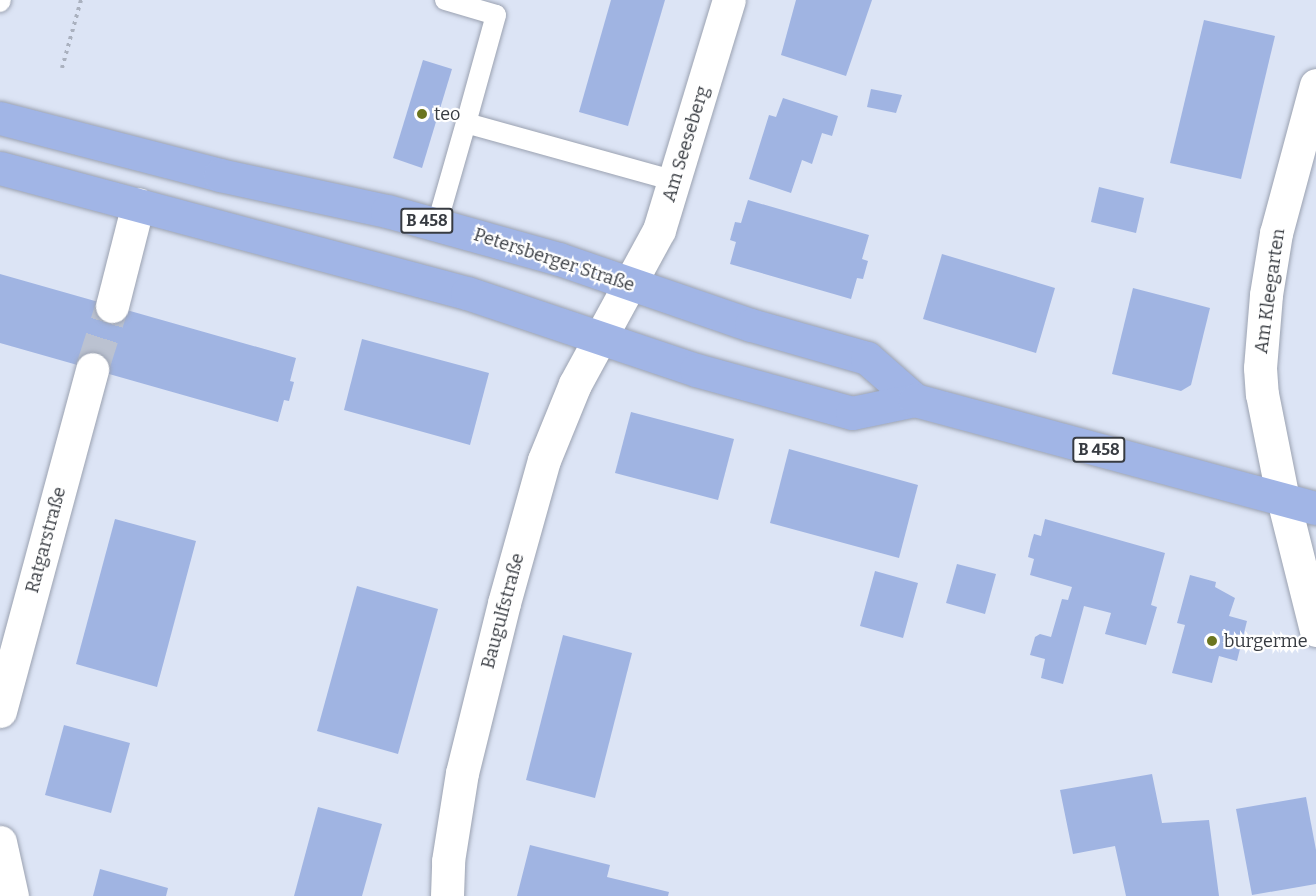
<!DOCTYPE html>
<meta charset="utf-8">
<style>
body{margin:0}
#map{position:relative;width:1316px;height:896px;overflow:hidden;background:#dce4f5;font-family:Bitter,serif}
div>[style]{position:absolute}
.building>*{inset:0;background:#a0b4e2}
.minor-tunnel>*{height:33px;margin-top:-16.5px;transform-origin:0;background:repeating-linear-gradient(90deg,#bbc2d1 0 33px,transparent 0 49px)}
.path>*{height:4px;margin-top:-2px;transform-origin:0;background:repeating-linear-gradient(90deg,#aab1bf 0 3px,transparent 0 7.5px)}
.roads{filter:drop-shadow(0 0 2px #9ba2b1) drop-shadow(0 0 2px #9ba2b1)}
.service>*{height:20px;margin:-10px;padding:0 10px;transform-origin:10px;border-radius:10px;background:#fff}
.minor>*{height:33px;margin:-16.5px;padding:0 16.5px;transform-origin:16.5px;border-radius:16.5px;background:#fff}
.tertiary>*{height:33px;margin:-16.5px;padding:0 16.5px;transform-origin:16.5px;border-radius:16.5px;background:#fff}
.primary>*{height:33px;margin:-16.5px;padding:0 16.5px;transform-origin:16.5px;border-radius:16.5px;background:#a1b5e6}
.dots>*{width:16px;height:16px;translate:-50% -50%;box-sizing:border-box;border:3px solid #fff;border-radius:50%}
span{translate:-50% -50%;white-space:nowrap;text-align:center;line-height:1.15;-webkit-text-stroke:4.5px #fff;paint-order:stroke}
.shield-label span{padding:2px 4px;background:#fff;border:2px solid;border-radius:4px;-webkit-text-stroke-width:0}
.shield-label{font-size:16px;color:#373b41;font-weight:700}
.poi-label{font-size:18px;color:#373b41}
.left{translate:0 -50%;text-align:left}
.street-label{font-size:18px;color:#373b41}
</style>
<div id="map">
<div class="building">
<i style="clip-path:polygon(611px 0,665px 0,628px 126px,579px 112px)"></i>
<i style="clip-path:polygon(796px 0,872px 0,846px 76px,781px 55px)"></i>
<i style="clip-path:polygon(1204px 20px,1275px 36px,1241px 179px,1170px 163px)"></i>
<i style="clip-path:polygon(423px 60px,452px 69px,422px 168px,393px 158px)"></i>
<i style="clip-path:polygon(871px 89px,902px 95px,896px 113px,867px 107px)"></i>
<i style="clip-path:polygon(783px 98px,838px 116px,832px 136px,822px 133px,812px 164px,802px 160px,791px 193px,749px 179px,769px 115px,776px 117px)"></i>
<i style="clip-path:polygon(1099px 187px,1144px 198px,1136px 233px,1091px 222px)"></i>
<i style="clip-path:polygon(748px 200px,869px 235px,862px 259px,868px 261px,863px 279px,857px 278px,851px 299px,730px 264px,736px 242px,730px 240px,735px 222px,741px 223px)"></i>
<i style="clip-path:polygon(942px 254px,1055px 288px,1036px 353px,923px 319px)"></i>
<i style="clip-path:polygon(0 274px,296px 358px,290px 381px,294px 382px,289px 401px,284px 400px,278px 422px,0 343px)"></i>
<i style="clip-path:polygon(1133px 288px,1210px 308px,1191px 385px,1181px 391px,1112px 374px)"></i>
<i style="clip-path:polygon(362px 339px,489px 373px,470px 445px,344px 410px)"></i>
<i style="clip-path:polygon(631px 412px,734px 439px,718px 500px,615px 473px)"></i>
<i style="clip-path:polygon(789px 449px,918px 485px,899px 558px,770px 523px)"></i>
<i style="clip-path:polygon(115px 519px,196px 541px,157px 687px,76px 664px)"></i>
<i style="clip-path:polygon(1045px 519px,1165px 553px,1151px 605px,1157px 607px,1146px 645px,1105px 634px,1111px 613px,1084px 606px,1063px 684px,1041px 678px,1045px 659px,1030px 655px,1035px 637px,1040px 634px,1051px 637px,1062px 599px,1068px 600px,1072px 587px,1030px 575px,1034px 559px,1028px 557px,1031px 544px,1034px 534px,1041px 536px)"></i>
<i style="clip-path:polygon(957px 564px,996px 574px,985px 614px,946px 603px)"></i>
<i style="clip-path:polygon(875px 571px,918px 583px,903px 638px,860px 626px)"></i>
<i style="clip-path:polygon(1190px 575px,1216px 582px,1215px 587px,1235px 598px,1229px 616px,1247px 621px,1237px 661px,1219px 656px,1212px 683px,1172px 673px,1185px 625px,1177px 623px)"></i>
<i style="clip-path:polygon(357px 586px,438px 609px,398px 754px,317px 731px)"></i>
<i style="clip-path:polygon(563px 635px,632px 653px,595px 798px,526px 780px)"></i>
<i style="clip-path:polygon(64px 725px,130px 743px,111px 813px,45px 795px)"></i>
<i style="clip-path:polygon(1152px 774px,1162px 823px,1209px 820px,1219px 896px,1126px 896px,1115px 846px,1073px 854px,1060px 790px)"></i>
<i style="clip-path:polygon(1306px 797px,1316px 850px,1316px 884px,1252px 895px,1236px 809px)"></i>
<i style="clip-path:polygon(318px 807px,382px 824px,362px 896px,294px 896px)"></i>
<i style="clip-path:polygon(530px 845px,610px 865px,607px 877px,669px 892px,668px 896px,517px 896px)"></i>
<i style="clip-path:polygon(100px 869px,168px 888px,166px 896px,93px 896px)"></i>
</div>
<div class="minor-tunnel">
<i style="left:92px;top:369px;width:66px;rotate:-72.4deg"></i>
</div>
<div class="path">
<i style="left:62px;top:68px;width:71px;rotate:-74.4deg"></i>
</div>
<div class="roads">
<div class="service">
<i style="left:445px;top:0;width:53px;rotate:16.4deg"></i>
<i style="left:496px;top:15px;width:112px;rotate:105.5deg"></i>
<i style="left:466px;top:123px;width:217px;rotate:15.5deg"></i>
<i style="left:0;top:2px;width:2px;rotate:-63deg"></i>
<i style="left:437px;top:224px;width:105px;rotate:-74deg"></i>
</div>
<div class="minor">
<i style="left:112px;top:306px;width:105px;rotate:-75.7deg"></i>
<i style="left:0;top:711px;width:354px;rotate:-74.9deg"></i>
<i style="left:0;top:842px;width:55px;rotate:77.5deg"></i>
<i style="left:447px;top:896px;width:35px;rotate:-88deg"></i>
<i style="left:448px;top:861px;width:89px;rotate:-81deg"></i>
<i style="left:462px;top:773px;width:175px;rotate:-76.1deg"></i>
<i style="left:504px;top:603px;width:148px;rotate:-74.4deg"></i>
<i style="left:544px;top:460px;width:82px;rotate:-67.8deg"></i>
<i style="left:575px;top:384px;width:175px;rotate:-61.4deg"></i>
<i style="left:659px;top:230px;width:240px;rotate:-73.1deg"></i>
</div>
<div class="tertiary">
<i style="left:1316px;top:85px;width:153px;rotate:105.1deg"></i>
<i style="left:1276px;top:233px;width:63px;rotate:99.2deg"></i>
<i style="left:1266px;top:295px;width:73px;rotate:94.7deg"></i>
<i style="left:1260px;top:368px;width:26px;rotate:86deg"></i>
<i style="left:1262px;top:394px;width:107px;rotate:78.7deg"></i>
<i style="left:1283px;top:499px;width:135px;rotate:75.9deg"></i>
</div>
<div class="primary">
<i style="left:0;top:118px;width:227px;rotate:14.5deg"></i>
<i style="left:220px;top:175px;width:171px;rotate:12.2deg"></i>
<i style="left:387px;top:211px;width:179px;rotate:15.6deg"></i>
<i style="left:559px;top:259px;width:203px;rotate:19deg"></i>
<i style="left:751px;top:325px;width:121px;rotate:15.9deg"></i>
<i style="left:867px;top:358px;width:64px;rotate:41.2deg"></i>
<i style="left:0;top:168px;width:483px;rotate:15deg"></i>
<i style="left:467px;top:293px;width:242px;rotate:18.6deg"></i>
<i style="left:696px;top:370px;width:162px;rotate:15.4deg"></i>
<i style="left:852px;top:413px;width:64px;rotate:-11.7deg"></i>
<i style="left:915px;top:400px;width:415px;rotate:15.1deg"></i>
</div>
</div>
<div class="dots">
<i style="left:422px;top:114px;background:#6b751f"></i>
<i style="left:1212px;top:641px;background:#6b751f"></i>
</div>
<div class="shield-label">
<span style="left:427px;top:221px">B 458</span>
<span style="left:1099px;top:450px">B 458</span>
</div>
<div class="poi-label">
<span class="left" style="left:434px;top:114px">teo</span>
<span class="left" style="left:1224px;top:641px">burgerme</span>
</div>
<div class="street-label">
<span style="left:686px;top:144px;rotate:-73deg">Am Seeseberg</span>
<span style="left:554px;top:260px;rotate:18deg">Petersberger Straße</span>
<span style="left:1270px;top:291px;rotate:-82deg">Am Kleegarten</span>
<span style="left:46px;top:540px;rotate:-75deg">Ratgarstraße</span>
<span style="left:503px;top:611px;rotate:-75deg">Baugulfstraße</span>
</div>
</div>
